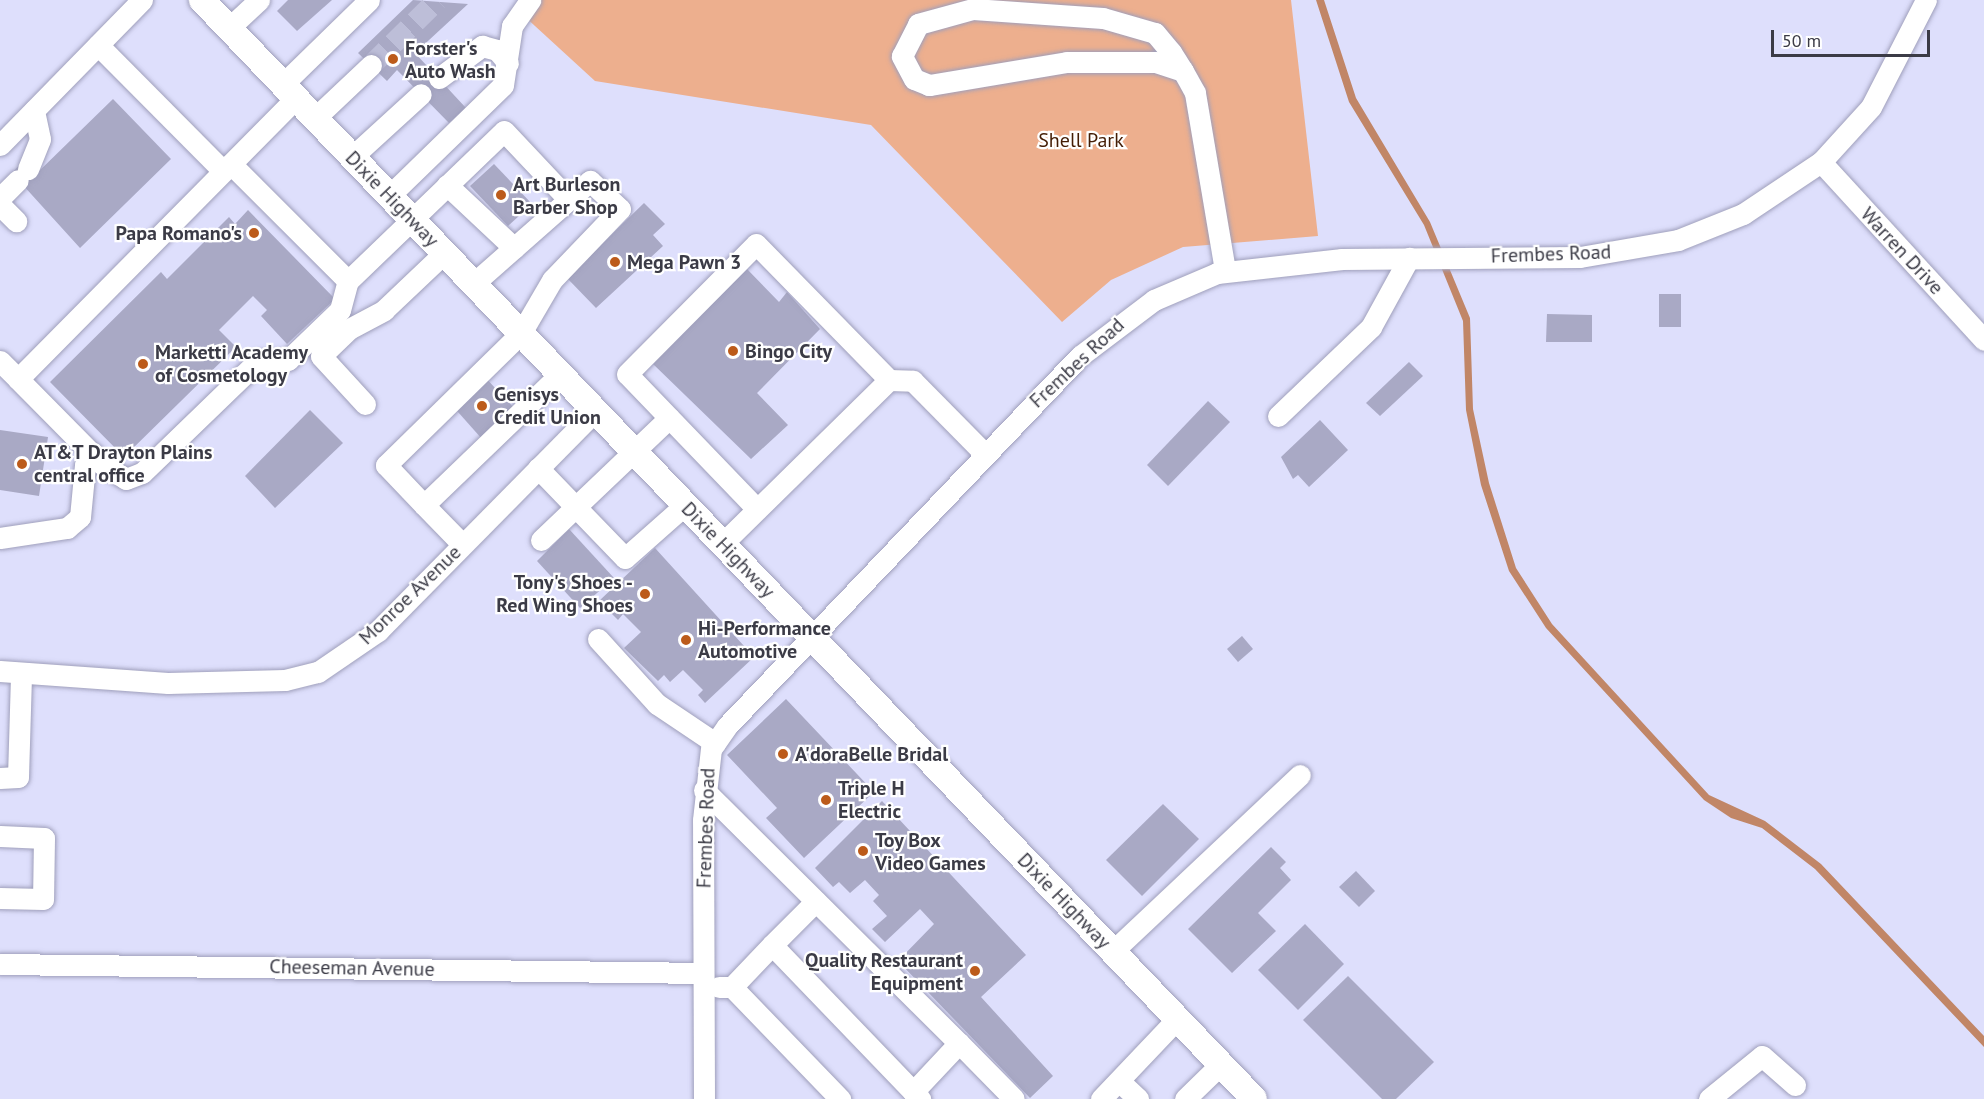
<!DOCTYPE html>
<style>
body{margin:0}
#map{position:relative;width:1984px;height:1099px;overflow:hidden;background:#dedffc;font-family:"PT Sans",sans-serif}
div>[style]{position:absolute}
.green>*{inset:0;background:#edaf8e}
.water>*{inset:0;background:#c18667}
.building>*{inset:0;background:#a9a9c5}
.minor-tunnel>*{height:21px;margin-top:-10.5px;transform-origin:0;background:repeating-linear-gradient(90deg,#bdbed8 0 21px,transparent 0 31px)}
.roads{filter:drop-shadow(0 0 2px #9f9fbb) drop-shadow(0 0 2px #9f9fbb)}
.minor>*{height:21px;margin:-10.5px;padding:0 10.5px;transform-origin:10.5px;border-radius:10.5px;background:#fff}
.major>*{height:26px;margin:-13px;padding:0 13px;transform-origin:13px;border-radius:13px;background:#fff}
.dots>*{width:16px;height:16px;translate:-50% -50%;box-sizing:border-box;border:3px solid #fff;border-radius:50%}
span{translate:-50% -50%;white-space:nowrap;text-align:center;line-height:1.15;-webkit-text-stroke:4.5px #fff;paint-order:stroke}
.poi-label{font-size:20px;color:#3b3b46;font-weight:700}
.left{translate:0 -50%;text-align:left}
.right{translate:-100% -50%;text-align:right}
.park-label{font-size:20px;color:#441d05}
.street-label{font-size:20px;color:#3b3b46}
.scale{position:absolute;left:1771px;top:30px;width:159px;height:27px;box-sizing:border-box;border:3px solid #3b3b46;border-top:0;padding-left:8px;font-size:18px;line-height:21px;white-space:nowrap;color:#3b3b46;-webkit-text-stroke:4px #fff;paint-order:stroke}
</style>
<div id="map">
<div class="green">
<i style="clip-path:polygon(537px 0,1291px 0,1318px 236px,1183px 247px,1111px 280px,1062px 322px,871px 125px,595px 81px,523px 15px)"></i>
</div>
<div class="water">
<i style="clip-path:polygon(1316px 0,1324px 0,1356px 98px,1430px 222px,1470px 318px,1473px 409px,1489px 483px,1516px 568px,1552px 624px,1709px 795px,1765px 821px,1821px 864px,1984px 1036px,1984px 1047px,1815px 869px,1762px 828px,1731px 818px,1704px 800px,1546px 628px,1509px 571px,1481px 485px,1466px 410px,1463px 321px,1424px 225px,1349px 102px)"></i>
</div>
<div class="building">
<i style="clip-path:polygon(288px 0,332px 0,297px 31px,277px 11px)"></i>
<i style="clip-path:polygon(413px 0,468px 4px,415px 53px,466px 108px,449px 123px,397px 70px,387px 81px,358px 53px)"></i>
<i style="clip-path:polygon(113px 99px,171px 159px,80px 248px,12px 173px,22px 162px,35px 175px)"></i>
<i style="clip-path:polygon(494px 164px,532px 204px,508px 226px,470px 186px)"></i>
<i style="clip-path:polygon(644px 203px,665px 224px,653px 235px,663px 246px,596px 308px,567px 278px)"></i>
<i style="clip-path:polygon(248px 210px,335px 299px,287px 344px,261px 316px,267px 310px,253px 296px,219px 330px,236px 347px,124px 457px,50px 382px,161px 272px,167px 279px,229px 217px,235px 224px)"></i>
<i style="clip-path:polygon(747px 269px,779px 302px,787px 292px,820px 329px,757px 393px,788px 425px,751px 459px,653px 364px)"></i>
<i style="clip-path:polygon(1659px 294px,1681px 294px,1681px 327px,1659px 327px)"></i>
<i style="clip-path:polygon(1547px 314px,1592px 315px,1592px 342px,1546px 342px)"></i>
<i style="clip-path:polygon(1409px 362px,1423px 376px,1380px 416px,1366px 403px)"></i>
<i style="clip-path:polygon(481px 373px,515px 409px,482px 439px,450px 403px)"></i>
<i style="clip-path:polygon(1208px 401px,1230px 422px,1168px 486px,1147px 465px)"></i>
<i style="clip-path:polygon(310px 410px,343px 443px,275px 508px,245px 476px)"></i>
<i style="clip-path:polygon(1320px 420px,1348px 450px,1309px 487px,1298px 475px,1293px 479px,1281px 457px)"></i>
<i style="clip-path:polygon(0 430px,48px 437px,39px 496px,0 490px)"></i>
<i style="clip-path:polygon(569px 529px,614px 578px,580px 608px,537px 561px)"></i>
<i style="clip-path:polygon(655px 548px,754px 657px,705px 703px,698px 695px,703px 690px,683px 670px,670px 682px,664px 675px,658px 681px,624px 648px,641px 632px,623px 614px,618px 620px,599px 601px)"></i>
<i style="clip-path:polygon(1242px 636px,1253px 649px,1238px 662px,1227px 649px)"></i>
<i style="clip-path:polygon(786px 699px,874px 792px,804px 858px,766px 818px,777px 808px,727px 755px)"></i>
<i style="clip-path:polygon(882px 801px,1026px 955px,981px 997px,1053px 1076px,1030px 1098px,898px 961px,934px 924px,920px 909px,885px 942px,872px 929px,887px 916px,873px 901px,879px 895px,865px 880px,850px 893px,839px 882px,833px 887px,815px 868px)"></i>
<i style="clip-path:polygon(1163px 804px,1199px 839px,1142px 896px,1106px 860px)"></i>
<i style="clip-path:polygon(1271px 847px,1286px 862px,1280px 868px,1291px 880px,1258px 913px,1276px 931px,1232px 973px,1188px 929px)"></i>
<i style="clip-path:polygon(1356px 871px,1375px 891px,1359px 907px,1339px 887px)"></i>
<i style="clip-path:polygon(1305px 924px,1344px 964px,1298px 1010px,1258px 970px)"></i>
<i style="clip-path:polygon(1348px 976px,1434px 1062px,1396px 1099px,1382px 1099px,1303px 1020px)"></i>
</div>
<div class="minor-tunnel">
<i style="left:371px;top:65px;width:93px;rotate:-44.6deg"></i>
</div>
<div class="roads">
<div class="minor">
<i style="left:229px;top:28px;width:41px;rotate:-43deg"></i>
<i style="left:98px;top:45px;width:177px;rotate:45.2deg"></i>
<i style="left:1183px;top:71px;width:28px;rotate:-162deg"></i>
<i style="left:1156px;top:62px;width:89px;rotate:180deg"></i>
<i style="left:1067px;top:62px;width:140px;rotate:170.5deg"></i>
<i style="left:929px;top:85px;width:16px;rotate:-158deg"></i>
<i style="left:914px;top:79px;width:26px;rotate:-118deg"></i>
<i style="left:902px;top:56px;width:36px;rotate:-63deg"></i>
<i style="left:918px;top:24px;width:57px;rotate:-15.3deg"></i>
<i style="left:973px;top:9px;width:130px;rotate:4deg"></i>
<i style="left:1103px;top:18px;width:54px;rotate:16.1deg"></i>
<i style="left:1155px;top:33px;width:25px;rotate:50deg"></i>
<i style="left:1171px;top:52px;width:22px;rotate:58deg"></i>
<i style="left:1183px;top:71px;width:25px;rotate:61deg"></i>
<i style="left:1195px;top:93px;width:181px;rotate:80.4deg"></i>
<i style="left:439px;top:78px;width:54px;rotate:-36.7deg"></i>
<i style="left:482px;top:46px;width:16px;rotate:15deg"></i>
<i style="left:497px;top:50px;width:17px;rotate:50deg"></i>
<i style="left:283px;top:84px;width:120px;rotate:-44.3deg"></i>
<i style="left:315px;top:118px;width:77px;rotate:-43.4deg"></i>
<i style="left:0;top:145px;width:203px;rotate:-45.6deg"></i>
<i style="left:352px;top:157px;width:93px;rotate:-42.4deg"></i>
<i style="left:1821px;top:162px;width:241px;rotate:47.5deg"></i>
<i style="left:231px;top:164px;width:165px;rotate:45deg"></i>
<i style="left:348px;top:281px;width:216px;rotate:-43.9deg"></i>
<i style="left:504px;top:131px;width:95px;rotate:46.7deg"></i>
<i style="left:28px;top:169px;width:32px;rotate:-68deg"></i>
<i style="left:40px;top:139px;width:29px;rotate:-102deg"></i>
<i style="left:447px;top:185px;width:92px;rotate:43.2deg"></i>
<i style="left:389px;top:196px;width:159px;rotate:-44.2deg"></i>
<i style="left:503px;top:85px;width:60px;rotate:-81.3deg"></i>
<i style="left:512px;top:26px;width:32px;rotate:-55deg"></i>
<i style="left:0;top:198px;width:25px;rotate:-45deg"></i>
<i style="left:0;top:205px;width:23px;rotate:45deg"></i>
<i style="left:473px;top:284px;width:156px;rotate:-41.4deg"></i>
<i style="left:590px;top:181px;width:41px;rotate:43deg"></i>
<i style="left:620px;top:209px;width:98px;rotate:133.8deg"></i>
<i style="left:552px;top:280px;width:61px;rotate:120.3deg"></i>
<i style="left:521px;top:333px;width:189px;rotate:135.6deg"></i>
<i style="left:386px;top:465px;width:55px;rotate:46.5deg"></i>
<i style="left:424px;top:505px;width:189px;rotate:-43.9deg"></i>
<i style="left:0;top:361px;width:25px;rotate:45deg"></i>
<i style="left:18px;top:379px;width:395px;rotate:-45.3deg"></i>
<i style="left:18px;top:379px;width:120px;rotate:45.3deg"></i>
<i style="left:102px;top:464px;width:28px;rotate:32deg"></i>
<i style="left:126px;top:479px;width:17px;rotate:-21deg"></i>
<i style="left:142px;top:473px;width:161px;rotate:-44deg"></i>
<i style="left:258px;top:361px;width:30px;rotate:-2deg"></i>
<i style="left:288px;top:360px;width:72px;rotate:-43.9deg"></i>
<i style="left:340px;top:310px;width:30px;rotate:-75deg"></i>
<i style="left:365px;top:404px;width:65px;rotate:-132.5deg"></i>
<i style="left:321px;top:356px;width:39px;rotate:-44deg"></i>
<i style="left:349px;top:329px;width:40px;rotate:-28deg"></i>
<i style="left:384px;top:310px;width:83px;rotate:-43.5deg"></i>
<i style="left:1278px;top:416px;width:129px;rotate:-43.7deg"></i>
<i style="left:1371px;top:327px;width:79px;rotate:-61.2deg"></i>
<i style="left:538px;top:468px;width:125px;rotate:46deg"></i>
<i style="left:625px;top:558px;width:80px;rotate:-41.5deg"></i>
<i style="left:424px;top:505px;width:54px;rotate:45.7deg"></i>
<i style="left:757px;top:509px;width:187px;rotate:-133.9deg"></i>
<i style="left:627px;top:374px;width:183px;rotate:-45.2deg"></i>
<i style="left:756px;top:244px;width:190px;rotate:45.6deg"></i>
<i style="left:0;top:538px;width:68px;rotate:-8.5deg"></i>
<i style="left:67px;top:528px;width:17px;rotate:-40deg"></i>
<i style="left:80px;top:517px;width:52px;rotate:-84.5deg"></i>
<i style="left:85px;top:465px;width:14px;rotate:-54deg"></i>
<i style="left:541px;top:540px;width:177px;rotate:-43.6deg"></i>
<i style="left:722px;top:544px;width:234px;rotate:-44.5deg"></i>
<i style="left:889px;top:380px;width:24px;rotate:2deg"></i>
<i style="left:913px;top:381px;width:103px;rotate:45.4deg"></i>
<i style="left:598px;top:639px;width:88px;rotate:47.8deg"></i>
<i style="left:657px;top:704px;width:70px;rotate:33.9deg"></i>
<i style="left:0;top:671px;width:168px;rotate:4.1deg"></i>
<i style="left:168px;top:683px;width:117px;rotate:-1.5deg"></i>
<i style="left:285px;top:680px;width:34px;rotate:-14deg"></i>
<i style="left:318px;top:672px;width:73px;rotate:-34.3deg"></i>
<i style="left:378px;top:631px;width:309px;rotate:-45.4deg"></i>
<i style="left:0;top:778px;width:18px;rotate:-3deg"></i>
<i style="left:18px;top:777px;width:104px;rotate:-88.3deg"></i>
<i style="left:704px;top:790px;width:359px;rotate:44.8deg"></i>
<i style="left:959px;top:1043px;width:67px;rotate:133.2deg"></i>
<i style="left:0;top:836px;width:44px;rotate:2.6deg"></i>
<i style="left:44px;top:838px;width:61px;rotate:90.9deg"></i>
<i style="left:43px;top:899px;width:43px;rotate:-178.7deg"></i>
<i style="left:772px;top:945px;width:62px;rotate:-45deg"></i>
<i style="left:1112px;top:952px;width:258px;rotate:-43.3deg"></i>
<i style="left:0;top:964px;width:703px;rotate:0.73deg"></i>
<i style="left:719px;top:987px;width:13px"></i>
<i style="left:732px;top:987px;width:156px;rotate:46deg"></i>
<i style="left:732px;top:987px;width:58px;rotate:-46.4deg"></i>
<i style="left:772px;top:945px;width:214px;rotate:46.1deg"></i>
<i style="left:959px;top:1043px;width:78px;rotate:45.5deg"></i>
<i style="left:1119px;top:1081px;width:26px;rotate:43deg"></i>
<i style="left:704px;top:1099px;width:279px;rotate:-90.2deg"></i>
<i style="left:703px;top:820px;width:71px;rotate:-83.6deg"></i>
<i style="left:711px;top:749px;width:28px;rotate:-55deg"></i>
<i style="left:727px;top:726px;width:511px;rotate:-46.35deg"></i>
<i style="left:1080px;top:356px;width:93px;rotate:-37.1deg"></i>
<i style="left:1154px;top:300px;width:69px;rotate:-23.2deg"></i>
<i style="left:1217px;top:273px;width:126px;rotate:-6.4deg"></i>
<i style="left:1342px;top:259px;width:238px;rotate:-0.5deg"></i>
<i style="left:1580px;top:257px;width:99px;rotate:-9.8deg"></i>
<i style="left:1678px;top:240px;width:70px;rotate:-21.8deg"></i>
<i style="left:1743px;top:214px;width:94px;rotate:-33.7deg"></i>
<i style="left:1821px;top:162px;width:74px;rotate:-47.7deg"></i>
<i style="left:1871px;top:107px;width:120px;rotate:-62.8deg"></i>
<i style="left:1101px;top:1099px;width:110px;rotate:-46.5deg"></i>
<i style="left:1185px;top:1099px;width:50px;rotate:-44.2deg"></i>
<i style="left:1709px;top:1099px;width:68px;rotate:-39.1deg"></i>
<i style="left:1762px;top:1056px;width:44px;rotate:41.3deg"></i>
</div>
<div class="major">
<i style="left:202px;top:0;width:1521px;rotate:46.25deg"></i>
</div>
</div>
<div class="dots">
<i style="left:393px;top:59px;background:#bc5b1a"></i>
<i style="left:501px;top:195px;background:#bc5b1a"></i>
<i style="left:254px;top:233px;background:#bc5b1a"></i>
<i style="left:615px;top:262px;background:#bc5b1a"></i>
<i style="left:733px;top:351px;background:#bc5b1a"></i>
<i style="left:143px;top:364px;background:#bc5b1a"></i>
<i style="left:482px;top:406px;background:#bc5b1a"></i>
<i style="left:22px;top:464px;background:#bc5b1a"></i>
<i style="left:645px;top:594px;background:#bc5b1a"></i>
<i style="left:686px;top:640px;background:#bc5b1a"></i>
<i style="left:783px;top:754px;background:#bc5b1a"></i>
<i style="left:826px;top:800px;background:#bc5b1a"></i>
<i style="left:863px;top:851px;background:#bc5b1a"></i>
<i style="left:975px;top:971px;background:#bc5b1a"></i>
</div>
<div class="poi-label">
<span class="left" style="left:405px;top:60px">Forster's<br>Auto Wash</span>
<span class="left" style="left:513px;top:196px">Art Burleson<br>Barber Shop</span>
<span class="right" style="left:242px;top:233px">Papa Romano's</span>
<span class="left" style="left:627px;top:262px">Mega Pawn 3</span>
<span class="left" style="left:745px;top:351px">Bingo City</span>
<span class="left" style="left:155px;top:364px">Marketti Academy<br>of Cosmetology</span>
<span class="left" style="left:494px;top:406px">Genisys<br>Credit Union</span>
<span class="left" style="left:34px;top:464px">AT&amp;T Drayton Plains<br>central office</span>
<span class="right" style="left:633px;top:594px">Tony's Shoes -<br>Red Wing Shoes</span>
<span class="left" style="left:698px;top:640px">Hi-Performance<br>Automotive</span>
<span class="left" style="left:795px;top:754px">A'doraBelle Bridal</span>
<span class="left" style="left:838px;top:800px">Triple H<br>Electric</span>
<span class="left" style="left:875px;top:852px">Toy Box<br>Video Games</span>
<span class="right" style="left:963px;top:972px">Quality Restaurant<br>Equipment</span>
</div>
<div class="park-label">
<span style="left:1081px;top:140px">Shell Park</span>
</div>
<div class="street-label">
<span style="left:392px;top:199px;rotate:46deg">Dixie Highway</span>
<span style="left:1902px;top:251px;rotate:47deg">Warren Drive</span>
<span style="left:1551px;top:254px;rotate:-2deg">Frembes Road</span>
<span style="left:1077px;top:363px;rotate:-43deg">Frembes Road</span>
<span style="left:728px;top:550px;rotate:46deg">Dixie Highway</span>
<span style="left:410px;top:595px;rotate:-44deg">Monroe Avenue</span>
<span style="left:706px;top:828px;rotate:-88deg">Frembes Road</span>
<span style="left:1064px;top:901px;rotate:46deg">Dixie Highway</span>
<span style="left:352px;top:968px;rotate:1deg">Cheeseman Avenue</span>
</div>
<div class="scale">50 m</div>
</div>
